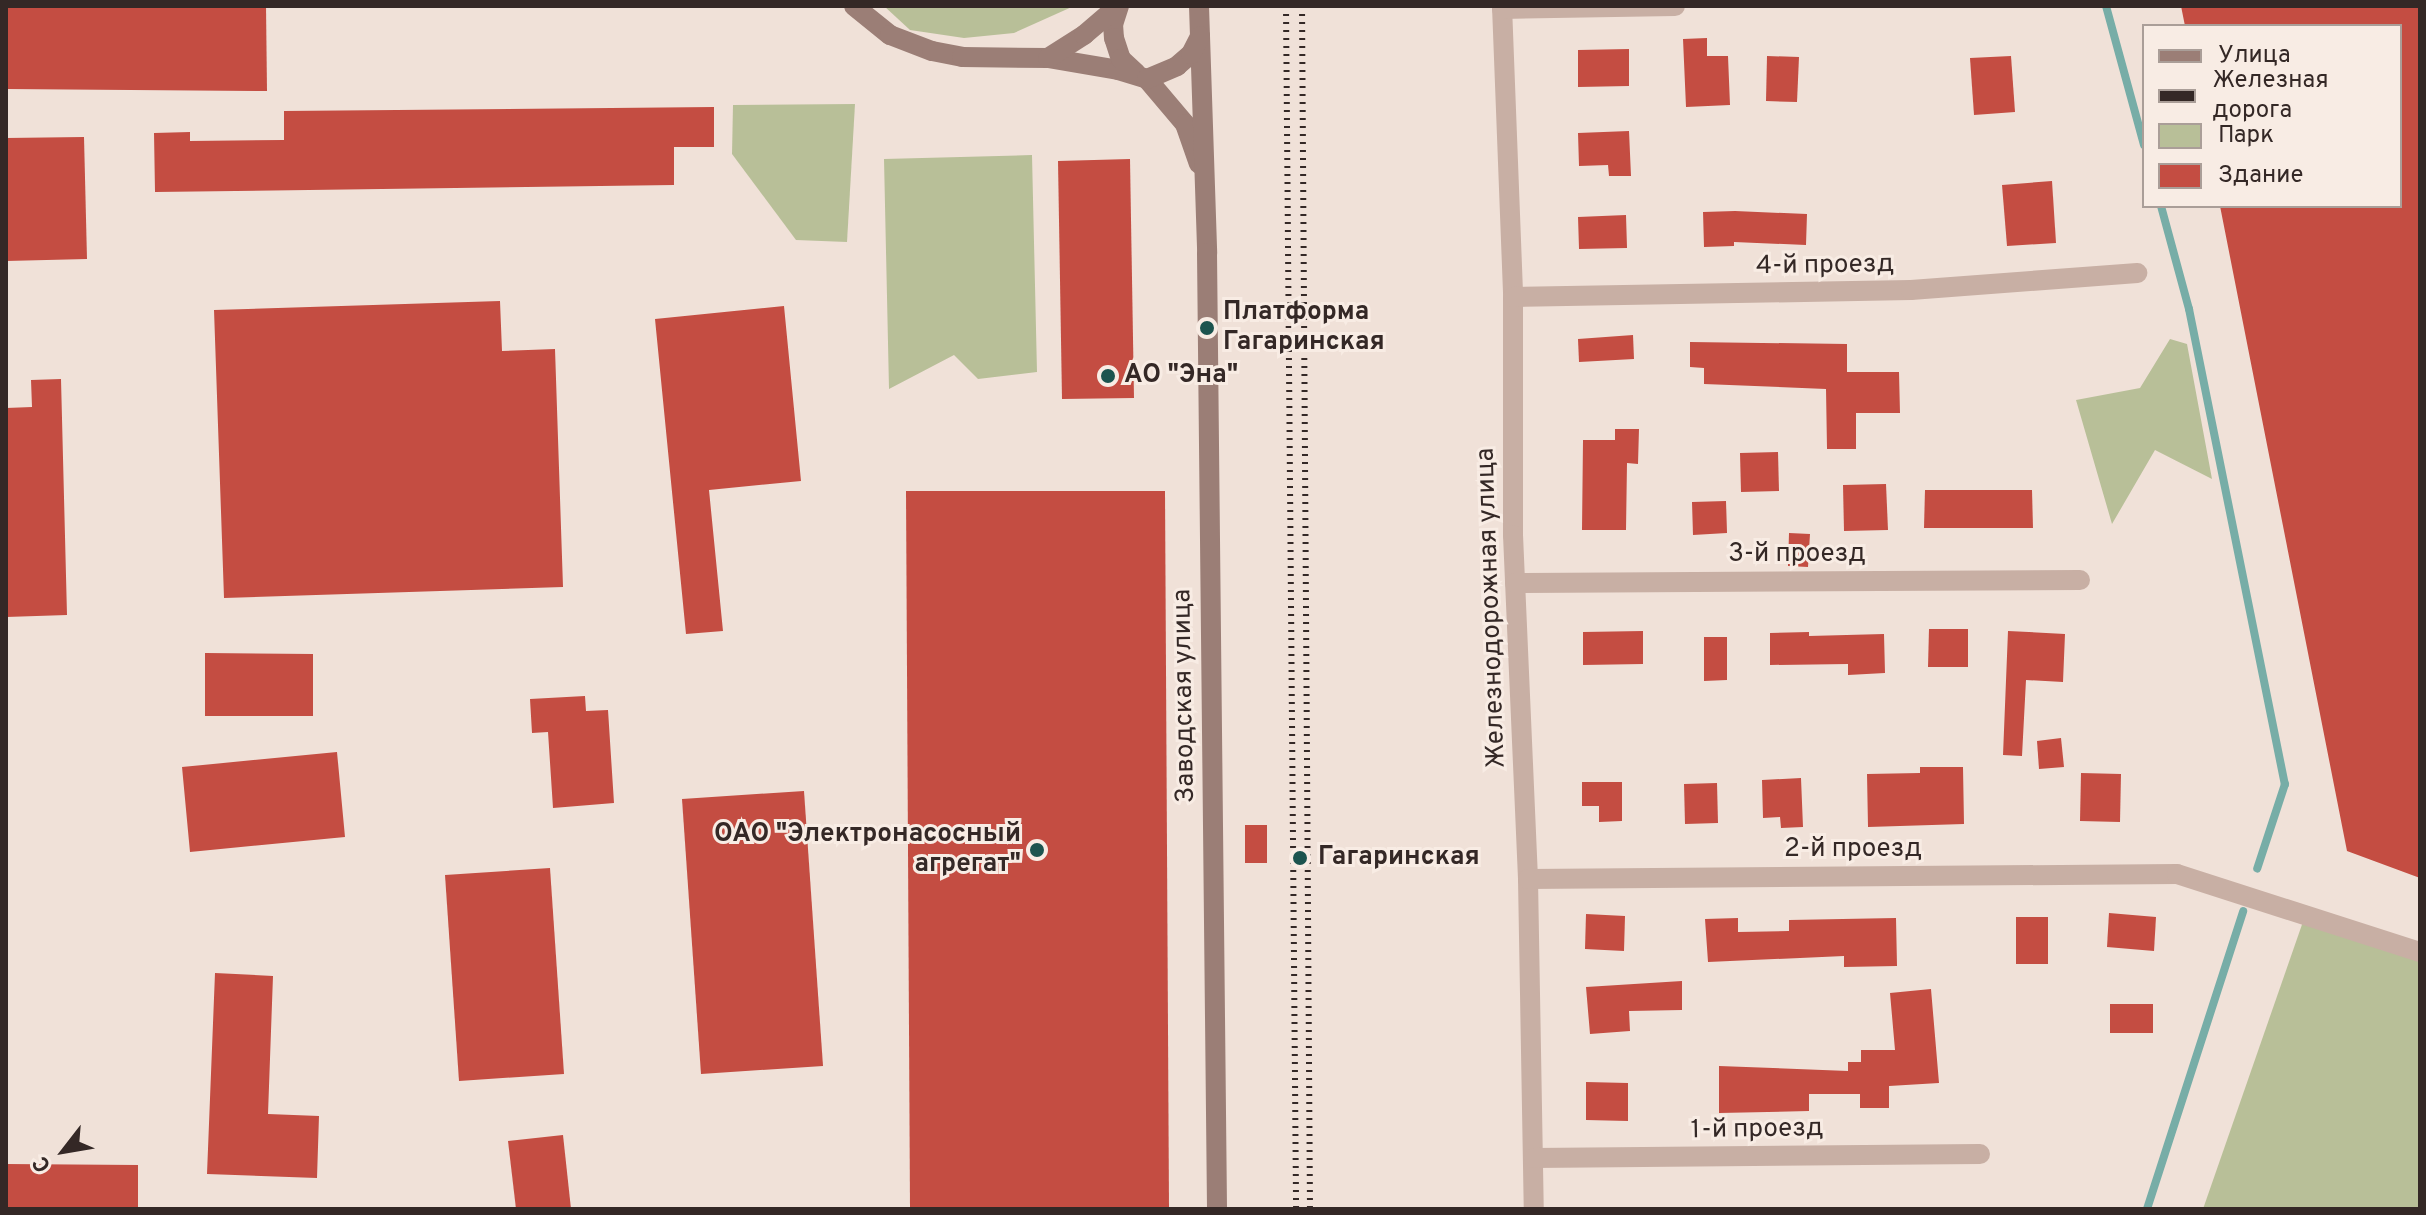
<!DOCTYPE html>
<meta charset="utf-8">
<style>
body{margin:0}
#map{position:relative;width:2426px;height:1215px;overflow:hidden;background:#f0e1d8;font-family:Overpass,sans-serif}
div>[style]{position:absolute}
.green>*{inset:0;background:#b8bf98}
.stream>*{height:8px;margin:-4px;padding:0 4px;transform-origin:4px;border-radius:4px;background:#77ada7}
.building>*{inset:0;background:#c44d42}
.minor>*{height:20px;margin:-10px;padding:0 10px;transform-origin:10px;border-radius:10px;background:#c8afa4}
.secondary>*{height:20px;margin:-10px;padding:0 10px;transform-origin:10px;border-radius:10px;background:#9b7e76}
.rail>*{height:6px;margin-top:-3px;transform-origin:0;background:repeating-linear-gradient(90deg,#342826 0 2px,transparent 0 8px)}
.dots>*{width:22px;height:22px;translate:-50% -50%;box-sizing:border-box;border:4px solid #f8ece4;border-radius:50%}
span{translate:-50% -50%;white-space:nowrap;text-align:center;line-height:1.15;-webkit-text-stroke:6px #f8ece4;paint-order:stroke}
.street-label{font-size:26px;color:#342826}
.poi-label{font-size:26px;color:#342826;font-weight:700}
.left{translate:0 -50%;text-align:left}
.right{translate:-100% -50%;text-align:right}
.frame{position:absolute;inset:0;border:8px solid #342826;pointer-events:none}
.legend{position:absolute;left:2142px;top:24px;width:260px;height:184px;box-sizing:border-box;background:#f8ece4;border:2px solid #aa9e98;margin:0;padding:10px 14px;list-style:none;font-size:24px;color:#342826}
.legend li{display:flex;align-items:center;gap:16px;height:40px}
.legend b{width:40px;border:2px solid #aa9e98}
.north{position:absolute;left:24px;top:1111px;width:80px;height:80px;-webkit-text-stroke:6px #f8ece4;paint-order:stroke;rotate:239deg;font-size:22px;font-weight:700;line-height:32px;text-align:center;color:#342826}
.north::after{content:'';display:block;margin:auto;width:28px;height:36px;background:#342826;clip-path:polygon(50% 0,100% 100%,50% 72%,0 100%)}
</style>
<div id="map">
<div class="green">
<i style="clip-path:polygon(884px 6px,1074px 6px,1014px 33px,964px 38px,910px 30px)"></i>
<i style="clip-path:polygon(855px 104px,847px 242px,796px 240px,732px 154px,733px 105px)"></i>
<i style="clip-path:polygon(1032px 155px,1037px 372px,978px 379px,954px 355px,889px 389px,884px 159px)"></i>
<i style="clip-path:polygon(2170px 339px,2187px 344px,2212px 479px,2155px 450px,2112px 524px,2076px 400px,2140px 388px)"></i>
<i style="clip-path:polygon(2306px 913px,2420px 952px,2420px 1209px,2203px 1209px)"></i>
</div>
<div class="stream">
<i style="left:2106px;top:6px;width:144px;rotate:74.7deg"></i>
<i style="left:2161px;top:206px;width:107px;rotate:74.8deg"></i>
<i style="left:2189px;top:309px;width:485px;rotate:78.6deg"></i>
<i style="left:2285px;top:784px;width:89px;rotate:108.2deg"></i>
<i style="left:2147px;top:1209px;width:313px;rotate:-72.1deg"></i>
</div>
<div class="building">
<i style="clip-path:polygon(6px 6px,266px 6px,267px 91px,6px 89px)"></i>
<i style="clip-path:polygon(2181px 6px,2420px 6px,2420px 878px,2347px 851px,2220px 206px,2400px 206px,2400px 26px,2185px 26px)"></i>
<i style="clip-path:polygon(1707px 38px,1707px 56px,1728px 56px,1730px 105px,1686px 107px,1683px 39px)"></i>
<i style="clip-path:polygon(1629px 49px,1629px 86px,1578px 87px,1578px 50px)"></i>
<i style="clip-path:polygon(1767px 56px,1799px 57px,1797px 102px,1766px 101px)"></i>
<i style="clip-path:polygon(2011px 56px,2015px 112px,1974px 115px,1970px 58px)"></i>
<i style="clip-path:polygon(714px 107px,714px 147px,674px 147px,674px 185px,155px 192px,154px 133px,190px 132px,190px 141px,284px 140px,284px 111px)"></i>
<i style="clip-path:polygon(1629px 131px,1631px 176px,1609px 176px,1608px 165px,1579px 166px,1578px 133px)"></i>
<i style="clip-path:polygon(84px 137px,87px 259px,6px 261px,6px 138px)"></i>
<i style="clip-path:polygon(1130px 159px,1134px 398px,1062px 399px,1058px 161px)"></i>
<i style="clip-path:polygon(2052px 181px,2056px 243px,2007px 246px,2002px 185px)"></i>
<i style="clip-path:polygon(1735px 211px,1807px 214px,1806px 245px,1734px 242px,1734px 246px,1704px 247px,1703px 212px)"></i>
<i style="clip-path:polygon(1626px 215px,1627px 248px,1579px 249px,1578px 217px)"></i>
<i style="clip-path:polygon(500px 301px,502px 351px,555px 349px,563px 587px,224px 598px,214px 310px)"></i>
<i style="clip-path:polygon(784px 306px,801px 481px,709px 490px,723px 631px,686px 634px,655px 319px)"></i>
<i style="clip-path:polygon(1633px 335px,1634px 359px,1579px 362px,1578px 339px)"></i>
<i style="clip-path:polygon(1690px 342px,1847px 344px,1847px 372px,1899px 372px,1900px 413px,1856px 413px,1856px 449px,1827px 449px,1826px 389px,1704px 384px,1704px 368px,1690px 367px)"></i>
<i style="clip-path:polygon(61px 379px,67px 615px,6px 617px,6px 408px,32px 407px,31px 380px)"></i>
<i style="clip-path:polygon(1615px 429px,1639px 429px,1638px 464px,1627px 463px,1626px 530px,1582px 530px,1583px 440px,1615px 440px)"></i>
<i style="clip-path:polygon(1778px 452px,1779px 491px,1741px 492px,1740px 453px)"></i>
<i style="clip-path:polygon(1886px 484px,1888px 530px,1844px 531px,1843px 485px)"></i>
<i style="clip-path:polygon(1925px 490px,2032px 490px,2033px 528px,1924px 528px)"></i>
<i style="clip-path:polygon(906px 491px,1165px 491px,1169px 1209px,910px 1209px)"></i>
<i style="clip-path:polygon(1726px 501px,1727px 533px,1693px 535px,1692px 502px)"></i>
<i style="clip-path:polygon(1789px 533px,1810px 534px,1808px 567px,1788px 566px)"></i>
<i style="clip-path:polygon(1929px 629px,1968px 629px,1968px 667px,1928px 667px)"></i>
<i style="clip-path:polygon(1643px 631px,1643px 664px,1583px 665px,1583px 632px)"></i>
<i style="clip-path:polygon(2008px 631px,2065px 634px,2063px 682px,2026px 680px,2022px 756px,2003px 755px)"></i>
<i style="clip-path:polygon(1809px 632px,1809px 636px,1884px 634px,1885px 673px,1848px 675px,1848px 664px,1770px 665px,1770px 633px)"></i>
<i style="clip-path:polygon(1704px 637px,1727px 637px,1727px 680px,1704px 681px)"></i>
<i style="clip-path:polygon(205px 653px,313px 654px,313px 716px,205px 716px)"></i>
<i style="clip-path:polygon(585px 696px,586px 711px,608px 710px,614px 803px,553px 808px,548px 732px,532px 733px,530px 699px)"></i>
<i style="clip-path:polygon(2061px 738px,2064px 767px,2039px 769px,2037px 741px)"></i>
<i style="clip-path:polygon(337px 752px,345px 837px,190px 852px,182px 767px)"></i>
<i style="clip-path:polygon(1920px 767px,1963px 767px,1964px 824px,1868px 827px,1867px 774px,1920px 773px)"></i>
<i style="clip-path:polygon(2081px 773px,2121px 774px,2120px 822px,2080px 821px)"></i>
<i style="clip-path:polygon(1801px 778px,1803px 827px,1781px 828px,1780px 817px,1763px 818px,1762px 780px)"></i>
<i style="clip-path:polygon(1582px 782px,1622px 782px,1622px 821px,1599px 822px,1599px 806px,1582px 806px)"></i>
<i style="clip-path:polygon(1717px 783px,1718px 823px,1685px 824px,1684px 784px)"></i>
<i style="clip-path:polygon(804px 791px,823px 1066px,701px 1074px,682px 799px)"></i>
<i style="clip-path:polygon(1245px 825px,1267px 825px,1267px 863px,1245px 863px)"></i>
<i style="clip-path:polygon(550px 868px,564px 1074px,459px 1081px,445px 875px)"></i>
<i style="clip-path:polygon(2109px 913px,2156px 917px,2154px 951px,2107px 947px)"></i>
<i style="clip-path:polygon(1586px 914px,1625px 916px,1624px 951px,1585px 949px)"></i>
<i style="clip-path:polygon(2016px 917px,2048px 917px,2048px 964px,2016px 964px)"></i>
<i style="clip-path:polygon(1738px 918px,1738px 932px,1789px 931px,1789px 920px,1896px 918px,1897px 966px,1844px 967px,1844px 956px,1708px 962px,1705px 919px)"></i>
<i style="clip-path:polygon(215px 973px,273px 976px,268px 1114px,319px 1116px,317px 1178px,207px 1174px)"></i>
<i style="clip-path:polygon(1682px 981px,1682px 1010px,1629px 1011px,1630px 1031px,1590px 1034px,1586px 987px)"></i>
<i style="clip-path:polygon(1931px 989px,1939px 1083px,1889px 1086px,1889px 1108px,1860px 1108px,1860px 1094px,1809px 1094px,1809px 1111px,1719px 1113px,1719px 1066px,1848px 1071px,1848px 1062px,1861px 1062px,1861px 1050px,1895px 1050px,1890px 993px)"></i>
<i style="clip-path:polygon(2110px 1004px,2153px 1004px,2153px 1033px,2110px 1033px)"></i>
<i style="clip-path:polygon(1586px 1082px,1628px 1083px,1628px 1121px,1586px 1120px)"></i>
<i style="clip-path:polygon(563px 1135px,571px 1209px,516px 1209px,508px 1141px)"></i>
<i style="clip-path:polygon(6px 1164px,138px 1165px,138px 1209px,6px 1209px)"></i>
</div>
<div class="minor">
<i style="left:1502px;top:6px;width:291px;rotate:87.8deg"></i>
<i style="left:1513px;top:297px;width:238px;rotate:90deg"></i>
<i style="left:1513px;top:535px;width:344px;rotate:87.5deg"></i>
<i style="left:1528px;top:879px;width:330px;rotate:89deg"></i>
<i style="left:1502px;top:9px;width:173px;rotate:-1deg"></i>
<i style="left:1513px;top:297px;width:398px;rotate:-1deg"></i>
<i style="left:1911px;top:290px;width:227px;rotate:-4.3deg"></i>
<i style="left:1515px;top:583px;width:565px;rotate:-0.3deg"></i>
<i style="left:1528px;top:879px;width:649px;rotate:-0.44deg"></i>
<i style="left:2177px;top:874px;width:255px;rotate:17.8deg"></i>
<i style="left:1534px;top:1158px;width:446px;rotate:-0.5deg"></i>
</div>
<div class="secondary">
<i style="left:854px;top:6px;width:46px;rotate:38.9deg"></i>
<i style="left:890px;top:35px;width:45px;rotate:20.9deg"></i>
<i style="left:932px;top:51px;width:31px;rotate:11deg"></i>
<i style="left:962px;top:57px;width:86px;rotate:0.7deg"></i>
<i style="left:1048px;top:58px;width:71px;rotate:9.7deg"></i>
<i style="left:1118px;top:70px;width:30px;rotate:17deg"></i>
<i style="left:1147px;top:79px;width:59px;rotate:49.8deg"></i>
<i style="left:1185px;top:124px;width:42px;rotate:70.7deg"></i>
<i style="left:1119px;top:6px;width:19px;rotate:108deg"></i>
<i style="left:1113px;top:24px;width:14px;rotate:86deg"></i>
<i style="left:1114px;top:38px;width:22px;rotate:72deg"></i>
<i style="left:1121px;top:59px;width:21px;rotate:43deg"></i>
<i style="left:1199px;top:6px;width:247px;rotate:88.1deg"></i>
<i style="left:1207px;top:253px;width:956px;rotate:89.4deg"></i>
<i style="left:1048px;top:58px;width:43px;rotate:-32.6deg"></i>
<i style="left:1084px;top:35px;width:45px;rotate:-40.5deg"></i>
<i style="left:1147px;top:79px;width:33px;rotate:-23deg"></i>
<i style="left:1177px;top:66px;width:18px;rotate:-41deg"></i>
<i style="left:1191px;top:54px;width:20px;rotate:-63deg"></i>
</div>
<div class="rail">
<i style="left:1286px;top:6px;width:1203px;rotate:89.52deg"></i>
<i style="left:1302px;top:6px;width:1203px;rotate:89.62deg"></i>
</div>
<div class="dots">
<i style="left:1207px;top:328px;background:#1c544f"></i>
<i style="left:1108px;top:376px;background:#1c544f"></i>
<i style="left:1037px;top:850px;background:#1c544f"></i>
<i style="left:1300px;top:858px;background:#1c544f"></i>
</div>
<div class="street-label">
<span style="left:1825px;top:266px;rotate:-1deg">4-й проезд</span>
<span style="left:1797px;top:555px">3-й проезд</span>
<span style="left:1492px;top:608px;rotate:-92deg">Железнодорожная улица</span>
<span style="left:1185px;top:696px;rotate:-91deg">Заводская улица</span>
<span style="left:1853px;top:850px">2-й проезд</span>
<span style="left:1757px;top:1130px;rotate:-1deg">1-й проезд</span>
</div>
<div class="poi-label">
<span class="left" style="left:1223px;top:328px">Платформа<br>Гагаринская</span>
<span class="left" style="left:1124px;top:376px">АО "Эна"</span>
<span class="right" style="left:1021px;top:850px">ОАО "Электронасосный<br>агрегат"</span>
<span class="left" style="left:1318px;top:858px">Гагаринская</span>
</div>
<div class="frame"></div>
<ul class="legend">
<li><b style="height:10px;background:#9b7e76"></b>Улица</li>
<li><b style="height:10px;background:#342826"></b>Железная дорога</li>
<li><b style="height:22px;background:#b8bf98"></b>Парк</li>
<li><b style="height:22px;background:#c44d42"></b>Здание</li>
</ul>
<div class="north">С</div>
</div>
